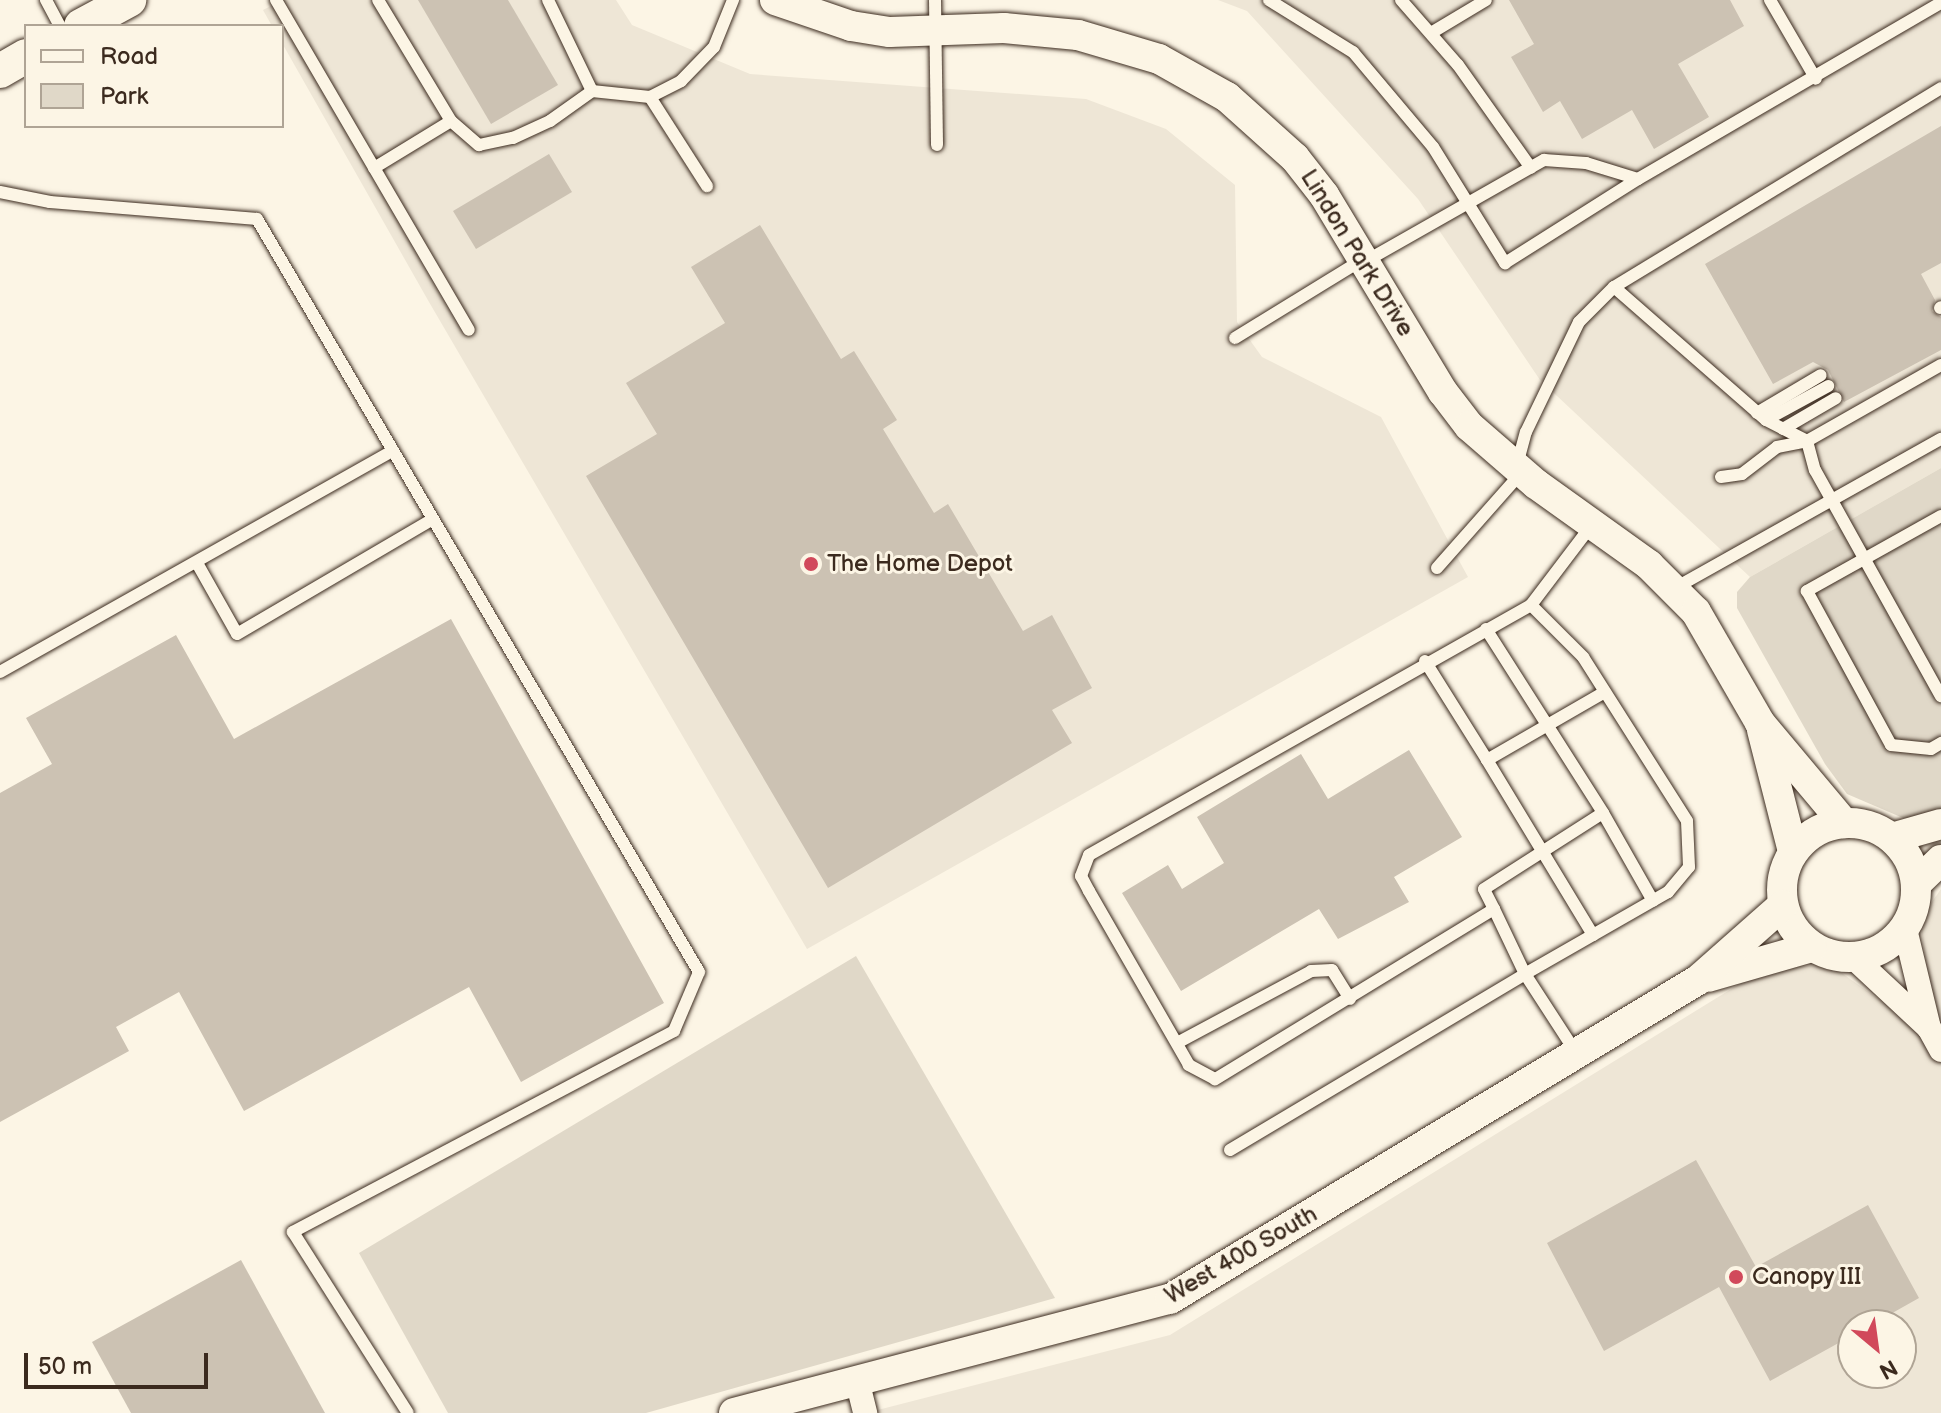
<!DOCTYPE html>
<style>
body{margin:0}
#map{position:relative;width:1941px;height:1413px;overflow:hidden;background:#fcf5e5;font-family:"Balsamiq Sans",sans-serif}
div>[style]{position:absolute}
.built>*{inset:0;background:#eee6d6}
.green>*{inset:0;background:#e0d8c8}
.building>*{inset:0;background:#ccc2b3}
.roads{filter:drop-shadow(0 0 2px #3b2a1e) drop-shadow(0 0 2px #3b2a1e)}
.service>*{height:12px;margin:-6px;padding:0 6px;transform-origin:6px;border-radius:6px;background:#fcf5e5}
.minor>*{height:24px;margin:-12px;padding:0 12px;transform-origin:12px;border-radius:12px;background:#fcf5e5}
.tertiary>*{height:30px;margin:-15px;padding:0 15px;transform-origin:15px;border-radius:15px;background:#fcf5e5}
.tertiary>.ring{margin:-15px;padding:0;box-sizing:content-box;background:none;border:30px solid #fcf5e5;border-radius:50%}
.secondary>*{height:34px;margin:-17px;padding:0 17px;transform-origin:17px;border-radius:17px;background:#fcf5e5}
.dots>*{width:22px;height:22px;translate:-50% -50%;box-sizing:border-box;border:4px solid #fcf5e5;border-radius:50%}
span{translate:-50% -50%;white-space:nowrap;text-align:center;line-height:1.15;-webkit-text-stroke:6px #fcf5e5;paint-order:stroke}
.street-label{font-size:24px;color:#3b2a1e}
.poi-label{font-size:24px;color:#3b2a1e}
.left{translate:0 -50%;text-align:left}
.legend{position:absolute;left:24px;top:24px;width:260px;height:104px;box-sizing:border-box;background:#fcf5e5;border:2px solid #afa495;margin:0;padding:10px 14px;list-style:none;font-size:24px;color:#3b2a1e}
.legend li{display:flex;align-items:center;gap:16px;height:40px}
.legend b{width:40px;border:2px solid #afa495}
.north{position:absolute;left:1837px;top:1309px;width:80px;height:80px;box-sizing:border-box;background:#fcf5e5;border:2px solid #afa495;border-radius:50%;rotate:151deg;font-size:22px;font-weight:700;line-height:32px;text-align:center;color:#3b2a1e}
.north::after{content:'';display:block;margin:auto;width:28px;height:36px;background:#d1495b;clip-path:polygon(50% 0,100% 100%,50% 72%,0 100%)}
.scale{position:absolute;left:24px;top:1353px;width:184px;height:36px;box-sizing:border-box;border:4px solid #3b2a1e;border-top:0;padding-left:10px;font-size:24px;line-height:28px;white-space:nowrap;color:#3b2a1e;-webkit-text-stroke:6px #fcf5e5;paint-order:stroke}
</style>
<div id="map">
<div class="built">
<i style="clip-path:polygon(282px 0,616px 0,632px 25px,750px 74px,1086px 99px,1166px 129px,1235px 185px,1237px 322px,1262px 357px,1381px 417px,1468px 577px,807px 949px,429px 302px,282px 43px,282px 26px,272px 26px,263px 10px)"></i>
<i style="clip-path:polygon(1218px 0,1941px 0,1941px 468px,1750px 577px,1540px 380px,1418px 199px,1247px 11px)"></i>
<i style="clip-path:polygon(evenodd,1941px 889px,1941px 1413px,866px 1413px,1170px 1335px,1762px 970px,1829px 964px,1884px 1003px,1928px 978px,1920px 919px,1941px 889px,1853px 1325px,1901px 1325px,1901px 1373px,1853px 1373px,1853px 1325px)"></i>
</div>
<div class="green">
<i style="clip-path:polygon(1941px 468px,1941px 810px,1924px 818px,1903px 818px,1847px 794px,1825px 764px,1737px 608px,1737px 592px,1750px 577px)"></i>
<i style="clip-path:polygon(856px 956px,1055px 1298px,646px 1413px,448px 1413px,359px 1253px)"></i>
</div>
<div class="building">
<i style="clip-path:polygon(418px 0,508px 0,558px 85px,491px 124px)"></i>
<i style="clip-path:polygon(1509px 0,1730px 0,1744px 26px,1678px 64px,1709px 117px,1654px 149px,1632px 110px,1582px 139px,1560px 101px,1543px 112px,1511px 57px,1534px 44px)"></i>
<i style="clip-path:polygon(1941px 126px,1941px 263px,1921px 274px,1935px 300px,1932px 311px,1941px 317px,1941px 350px,1844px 402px,1828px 370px,1813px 362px,1773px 384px,1705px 264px)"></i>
<i style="clip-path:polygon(549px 154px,572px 192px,476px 249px,453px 211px)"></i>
<i style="clip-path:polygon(760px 225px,841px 359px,854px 351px,897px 420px,883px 429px,934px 513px,948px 504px,1023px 631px,1052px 615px,1092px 688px,1052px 710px,1072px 743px,828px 888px,586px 476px,657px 434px,626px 383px,725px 323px,691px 267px)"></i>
<i style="clip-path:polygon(451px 619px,664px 1003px,521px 1082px,469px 987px,244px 1111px,179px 992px,116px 1027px,129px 1051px,0 1122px,0 793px,52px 764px,26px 718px,176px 635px,234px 739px)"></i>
<i style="clip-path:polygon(1409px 750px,1462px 837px,1394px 877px,1409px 902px,1338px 939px,1319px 909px,1181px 991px,1122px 893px,1168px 865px,1182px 889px,1224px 863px,1197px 817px,1301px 754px,1328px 799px)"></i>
<i style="clip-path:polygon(1696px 1160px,1756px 1267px,1868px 1205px,1919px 1298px,1871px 1325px,1853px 1325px,1853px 1335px,1770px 1381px,1719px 1287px,1604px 1351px,1547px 1243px)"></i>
<i style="clip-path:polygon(241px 1260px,325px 1413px,131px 1413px,92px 1342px)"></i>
</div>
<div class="roads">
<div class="service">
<i style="left:46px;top:0;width:30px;rotate:62deg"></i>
<i style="left:276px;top:0;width:382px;rotate:59.7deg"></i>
<i style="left:548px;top:0;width:101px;rotate:64.2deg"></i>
<i style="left:592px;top:91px;width:58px;rotate:5.9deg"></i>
<i style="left:650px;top:97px;width:35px;rotate:-27deg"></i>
<i style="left:681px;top:81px;width:47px;rotate:-45.9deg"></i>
<i style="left:714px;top:47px;width:51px;rotate:-68deg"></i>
<i style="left:935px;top:0;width:145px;rotate:89.2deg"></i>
<i style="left:1269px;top:0;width:99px;rotate:31.8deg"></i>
<i style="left:1353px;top:52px;width:124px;rotate:49.9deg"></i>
<i style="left:1433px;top:147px;width:137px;rotate:58.2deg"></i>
<i style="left:1505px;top:263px;width:157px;rotate:-32.3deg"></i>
<i style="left:1401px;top:0;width:86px;rotate:48.8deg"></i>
<i style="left:1458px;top:65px;width:126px;rotate:54.7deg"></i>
<i style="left:1770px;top:0;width:91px;rotate:59.8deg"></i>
<i style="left:1431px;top:33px;width:64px;rotate:-31deg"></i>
<i style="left:650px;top:97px;width:106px;rotate:57.4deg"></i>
<i style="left:451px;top:121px;width:37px;rotate:41deg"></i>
<i style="left:479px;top:145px;width:35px;rotate:-12deg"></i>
<i style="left:513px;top:138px;width:41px;rotate:-24.7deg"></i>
<i style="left:550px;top:121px;width:52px;rotate:-35.5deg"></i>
<i style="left:374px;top:168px;width:90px;rotate:-31.4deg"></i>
<i style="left:451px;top:121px;width:141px;rotate:-121.1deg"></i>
<i style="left:0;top:192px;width:51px;rotate:11.3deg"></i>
<i style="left:50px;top:202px;width:208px;rotate:4.7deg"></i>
<i style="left:257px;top:219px;width:873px;rotate:59.59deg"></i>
<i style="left:699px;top:972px;width:64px;rotate:113deg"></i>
<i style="left:674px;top:1031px;width:431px;rotate:152.2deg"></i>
<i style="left:293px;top:1232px;width:214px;rotate:57.6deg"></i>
<i style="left:1366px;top:261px;width:205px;rotate:-29.6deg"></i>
<i style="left:1544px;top:160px;width:42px;rotate:4.1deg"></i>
<i style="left:1586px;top:163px;width:54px;rotate:17.1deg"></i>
<i style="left:1638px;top:179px;width:350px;rotate:-30.2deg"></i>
<i style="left:1614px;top:287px;width:202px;rotate:41.2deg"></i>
<i style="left:1766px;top:420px;width:46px;rotate:27.1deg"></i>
<i style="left:1807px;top:441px;width:154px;rotate:-29.6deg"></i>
<i style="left:1940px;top:308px;width:1px;rotate:-45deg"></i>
<i style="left:1235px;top:338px;width:149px;rotate:-31.6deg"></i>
<i style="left:1757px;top:413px;width:74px;rotate:-30.7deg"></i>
<i style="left:1766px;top:420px;width:71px;rotate:-28.7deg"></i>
<i style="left:1783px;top:429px;width:61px;rotate:-30.3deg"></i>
<i style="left:1517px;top:465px;width:34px;rotate:-75deg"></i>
<i style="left:1526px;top:432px;width:122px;rotate:-64.3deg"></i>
<i style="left:1579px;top:322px;width:49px;rotate:-45deg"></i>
<i style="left:1614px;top:287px;width:383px;rotate:-31.3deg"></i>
<i style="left:1721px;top:477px;width:21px;rotate:-8deg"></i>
<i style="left:1742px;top:474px;width:44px;rotate:-37.6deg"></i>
<i style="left:1777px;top:447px;width:31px;rotate:-11deg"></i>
<i style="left:1807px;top:441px;width:30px;rotate:75deg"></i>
<i style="left:1815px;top:470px;width:259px;rotate:60.9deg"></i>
<i style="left:1941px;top:516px;width:154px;rotate:150.8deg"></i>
<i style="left:1807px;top:591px;width:175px;rotate:61.4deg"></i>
<i style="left:1891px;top:745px;width:40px;rotate:5.7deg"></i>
<i style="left:1931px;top:749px;width:12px;rotate:-31deg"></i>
<i style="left:197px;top:563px;width:81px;rotate:60.6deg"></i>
<i style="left:237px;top:634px;width:227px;rotate:-30.4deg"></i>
<i style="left:1437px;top:568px;width:128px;rotate:-48.5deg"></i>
<i style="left:1675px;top:588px;width:305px;rotate:-29.3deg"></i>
<i style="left:1531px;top:605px;width:99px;rotate:-52.8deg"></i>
<i style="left:1486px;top:629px;width:218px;rotate:57.5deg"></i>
<i style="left:1425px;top:661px;width:117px;rotate:57.9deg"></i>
<i style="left:0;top:672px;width:451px;rotate:-29.4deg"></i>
<i style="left:1494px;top:909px;width:22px;rotate:-117deg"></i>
<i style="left:1484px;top:889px;width:141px;rotate:-32.6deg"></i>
<i style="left:1603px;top:813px;width:101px;rotate:60.4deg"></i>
<i style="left:1593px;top:935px;width:205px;rotate:-121.2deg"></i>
<i style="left:1487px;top:760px;width:136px;rotate:-30deg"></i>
<i style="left:1177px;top:1043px;width:152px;rotate:-28.2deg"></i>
<i style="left:1311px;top:971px;width:21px;rotate:-3deg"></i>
<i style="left:1332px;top:970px;width:34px;rotate:58deg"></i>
<i style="left:1230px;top:1150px;width:344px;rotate:-30.8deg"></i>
<i style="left:1525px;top:974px;width:72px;rotate:-115.5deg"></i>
<i style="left:1494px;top:909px;width:327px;rotate:148.6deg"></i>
<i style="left:1215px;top:1079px;width:30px;rotate:-152deg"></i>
<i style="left:1189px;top:1065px;width:201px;rotate:-119.9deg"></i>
<i style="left:1089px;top:891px;width:17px;rotate:-118deg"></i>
<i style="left:1081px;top:876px;width:22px;rotate:-69deg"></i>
<i style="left:1089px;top:855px;width:508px;rotate:-29.49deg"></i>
<i style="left:1531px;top:605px;width:74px;rotate:45deg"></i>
<i style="left:1583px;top:657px;width:194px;rotate:57.6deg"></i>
<i style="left:1687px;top:821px;width:46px;rotate:87.5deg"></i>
<i style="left:1689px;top:867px;width:33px;rotate:130deg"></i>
<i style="left:1668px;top:892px;width:165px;rotate:150.2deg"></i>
<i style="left:1525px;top:974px;width:95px;rotate:57deg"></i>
</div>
<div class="minor">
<i style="left:1905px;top:929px;width:102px;rotate:76.4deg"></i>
<i style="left:1929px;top:1028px;width:25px;rotate:61deg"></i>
<i style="left:1854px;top:958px;width:103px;rotate:43deg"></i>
<i style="left:858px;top:1384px;width:30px;rotate:76deg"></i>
</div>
<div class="tertiary">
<i style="left:775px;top:0;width:80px;rotate:18.9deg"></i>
<i style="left:851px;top:26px;width:39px;rotate:9deg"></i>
<i style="left:890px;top:32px;width:114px;rotate:-2deg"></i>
<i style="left:1004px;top:28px;width:74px;rotate:5.4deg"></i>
<i style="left:1078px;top:35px;width:84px;rotate:16.5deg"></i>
<i style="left:1159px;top:59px;width:78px;rotate:29.2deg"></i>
<i style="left:1227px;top:97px;width:91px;rotate:41.9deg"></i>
<i style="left:1295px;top:158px;width:47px;rotate:51.9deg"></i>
<i style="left:1324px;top:195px;width:230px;rotate:58.9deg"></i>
<i style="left:1443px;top:392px;width:43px;rotate:52.6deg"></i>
<i style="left:1469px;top:426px;width:89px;rotate:40.9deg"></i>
<i style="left:1536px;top:484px;width:139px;rotate:35.6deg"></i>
<i style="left:1649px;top:565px;width:66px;rotate:45deg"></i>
<i style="left:1696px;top:612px;width:128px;rotate:60deg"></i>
<i style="left:1760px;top:723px;width:131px;rotate:50deg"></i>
<i style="left:1762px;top:730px;width:126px;rotate:75.7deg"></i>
<i class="ring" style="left:1782px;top:823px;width:104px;height:104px"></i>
<i style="left:1892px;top:838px;width:51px;rotate:-15.9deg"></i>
<i style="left:1917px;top:883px;width:33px;rotate:-44deg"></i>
<i style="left:1708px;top:977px;width:108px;rotate:-16.1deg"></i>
<i style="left:734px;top:1413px;width:451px;rotate:-14.7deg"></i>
<i style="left:1170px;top:1299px;width:617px;rotate:-31.14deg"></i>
<i style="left:1698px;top:980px;width:113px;rotate:-41.4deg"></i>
</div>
<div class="secondary">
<i style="left:81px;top:26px;width:55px;rotate:-28.4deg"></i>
<i style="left:0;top:71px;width:30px;rotate:-30deg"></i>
</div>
</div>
<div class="dots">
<i style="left:811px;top:564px;background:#d1495b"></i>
<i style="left:1736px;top:1277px;background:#d1495b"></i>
</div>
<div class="street-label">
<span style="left:1357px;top:253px;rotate:58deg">Lindon Park Drive</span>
<span style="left:1241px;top:1255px;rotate:-30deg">West 400 South</span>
</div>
<div class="poi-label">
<span class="left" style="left:827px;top:564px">The Home Depot</span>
<span class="left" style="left:1752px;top:1277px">Canopy III</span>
</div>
<ul class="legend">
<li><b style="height:10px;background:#fcf5e5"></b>Road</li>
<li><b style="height:22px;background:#e0d8c8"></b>Park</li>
</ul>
<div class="north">N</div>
<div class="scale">50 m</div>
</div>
